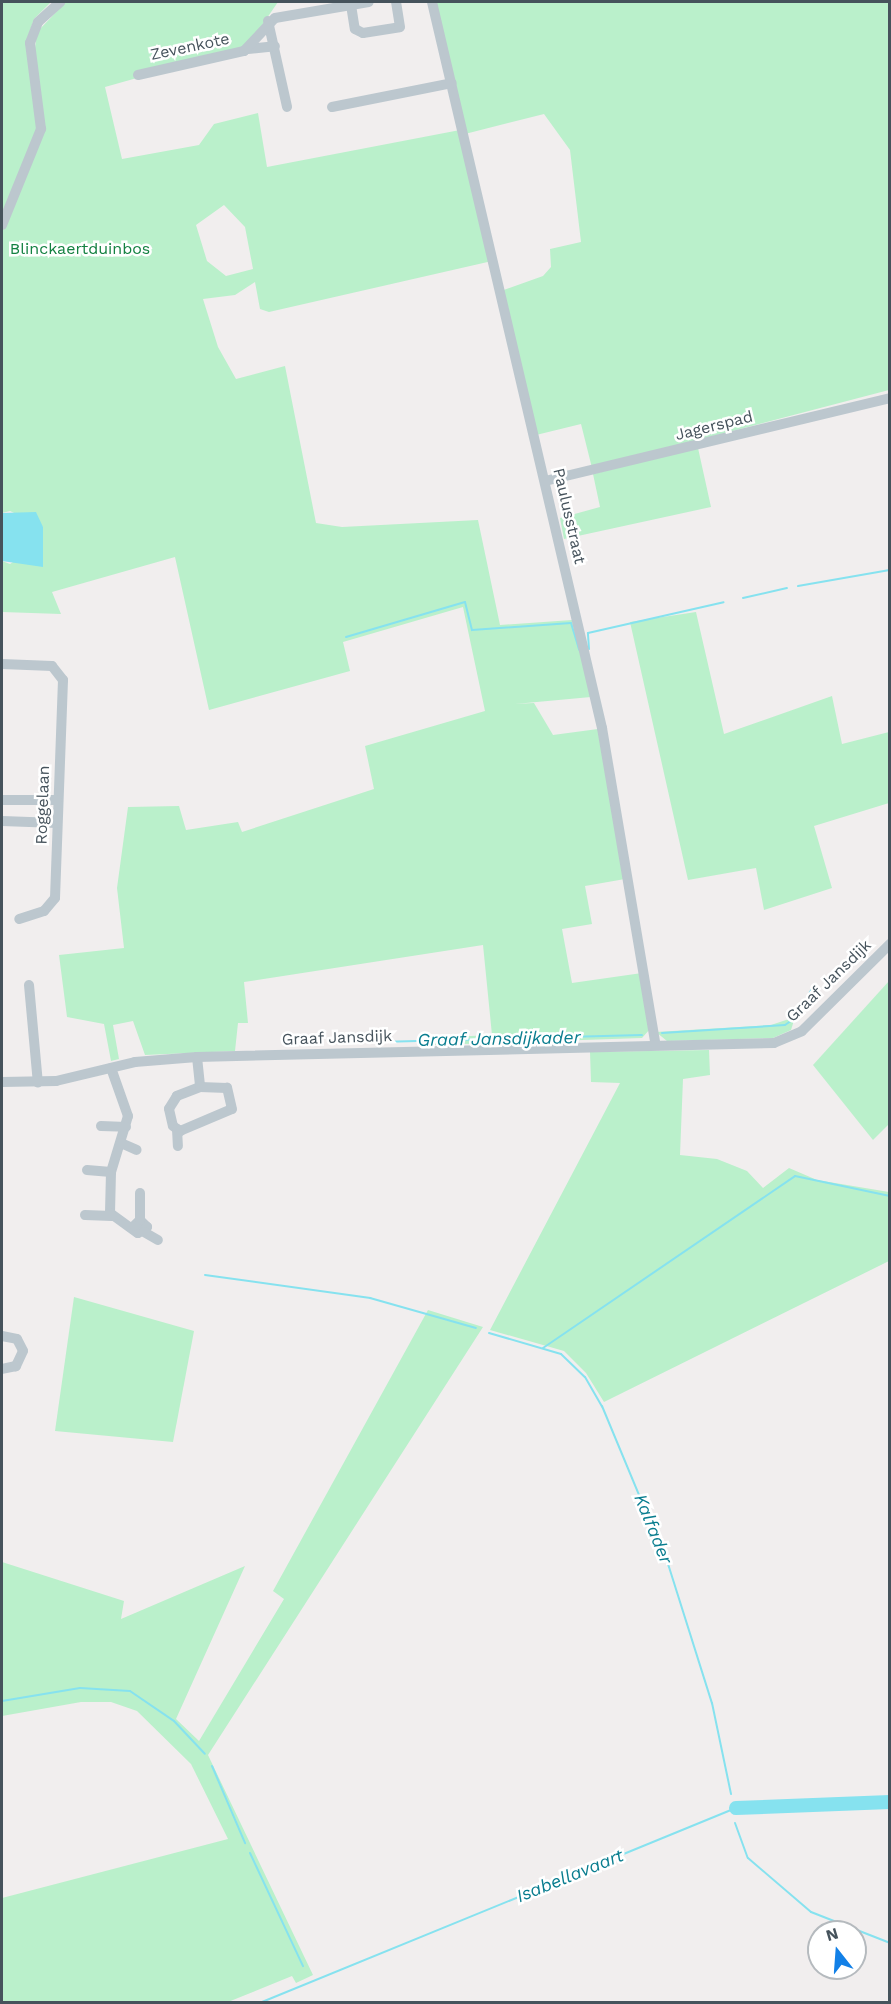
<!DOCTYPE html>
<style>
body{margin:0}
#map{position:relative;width:891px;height:2004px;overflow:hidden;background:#f1eeee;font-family:"Work Sans",sans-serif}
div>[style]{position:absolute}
.green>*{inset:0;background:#baf0cb}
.water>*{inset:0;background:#86e2ef}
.stream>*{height:2px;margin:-1px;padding:0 1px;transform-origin:1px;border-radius:1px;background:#86e2ef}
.river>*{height:14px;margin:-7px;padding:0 7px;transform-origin:7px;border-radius:7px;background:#86e2ef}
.minor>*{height:10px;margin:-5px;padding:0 5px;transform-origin:5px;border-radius:5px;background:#bcc7ce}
span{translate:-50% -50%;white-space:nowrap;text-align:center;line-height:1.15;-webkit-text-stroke:5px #fff;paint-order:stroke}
.street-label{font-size:16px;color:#46535c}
.park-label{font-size:16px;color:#138141}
.water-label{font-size:18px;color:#097d8f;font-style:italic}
.frame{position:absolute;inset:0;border:3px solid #46535c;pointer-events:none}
.north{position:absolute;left:807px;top:1920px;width:60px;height:60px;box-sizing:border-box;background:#fff;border:2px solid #b5babe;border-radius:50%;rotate:343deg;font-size:16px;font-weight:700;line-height:24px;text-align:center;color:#46535c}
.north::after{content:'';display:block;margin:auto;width:21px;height:27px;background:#1280e7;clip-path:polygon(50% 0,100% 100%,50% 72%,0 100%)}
</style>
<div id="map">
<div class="green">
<i style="clip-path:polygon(2px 2px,51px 2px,34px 19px,27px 39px,37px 129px,2px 214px)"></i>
<i style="clip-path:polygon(evenodd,66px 2px,278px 2px,247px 47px,105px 87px,122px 159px,199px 145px,214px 124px,258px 113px,267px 167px,460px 130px,428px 2px,889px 2px,889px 390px,592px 468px,581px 424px,532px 436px,498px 292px,543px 276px,551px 267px,550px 249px,581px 242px,570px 150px,544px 114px,461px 135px,492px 261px,269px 312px,260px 309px,255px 282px,235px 295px,203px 299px,218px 347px,236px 379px,285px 366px,316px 523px,342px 527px,478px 520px,500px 625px,572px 620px,591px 697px,515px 704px,534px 703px,553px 735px,598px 729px,625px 879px,585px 886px,592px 924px,562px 929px,572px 983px,642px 973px,650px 1029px,642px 1038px,432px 1045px,429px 1038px,492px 1035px,483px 945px,244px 982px,248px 1023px,238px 1023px,235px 1051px,145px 1055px,133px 1021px,113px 1025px,119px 1059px,111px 1061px,104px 1024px,67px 1017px,59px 955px,124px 948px,117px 888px,128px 807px,179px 806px,186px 830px,238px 822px,242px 832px,374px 789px,365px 746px,485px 711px,463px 607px,343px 642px,350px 671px,209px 710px,175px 557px,52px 592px,61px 614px,2px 612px,2px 561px,10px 564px,41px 544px,43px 527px,10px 511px,2px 513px,2px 230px,44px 129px,34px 56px,37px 32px,66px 2px,224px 205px,245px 227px,253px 269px,226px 276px,207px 261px,196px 225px,224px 205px)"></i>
<i style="clip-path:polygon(698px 448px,711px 507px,564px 539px,560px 518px,600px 507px,593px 474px)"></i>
<i style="clip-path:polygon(696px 612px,724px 734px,832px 696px,842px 744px,889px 732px,889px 803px,814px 826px,832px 888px,764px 910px,756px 868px,688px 880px,630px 622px)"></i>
<i style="clip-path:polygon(889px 981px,889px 1124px,873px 1140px,813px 1065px)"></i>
<i style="clip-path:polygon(795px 1017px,791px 1030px,773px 1038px,667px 1041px,656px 1032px,771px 1025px)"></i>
<i style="clip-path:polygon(709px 1050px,710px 1075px,683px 1079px,680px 1155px,717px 1159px,747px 1171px,763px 1188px,789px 1168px,817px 1180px,889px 1192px,889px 1261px,604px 1402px,586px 1373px,564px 1351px,490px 1330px,620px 1083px,591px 1082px,590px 1052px)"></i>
<i style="clip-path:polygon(74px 1297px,194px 1331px,173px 1442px,55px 1431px)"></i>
<i style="clip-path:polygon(428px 1310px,483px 1327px,208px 1755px,313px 1975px,296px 1983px,292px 1976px,228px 2002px,2px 2002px,2px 1898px,228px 1839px,191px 1764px,137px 1711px,111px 1702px,81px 1702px,2px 1716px,2px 1562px,124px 1601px,121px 1619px,245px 1566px,176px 1719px,199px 1741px,284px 1599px,273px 1591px)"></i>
</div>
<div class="water">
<i style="clip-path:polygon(36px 512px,43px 527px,43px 567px,2px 561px,2px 513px)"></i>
</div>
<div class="stream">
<i style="left:798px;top:586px;width:93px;rotate:-9.9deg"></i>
<i style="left:743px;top:598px;width:45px;rotate:-12.8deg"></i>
<i style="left:346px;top:637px;width:124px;rotate:-16.4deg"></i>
<i style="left:465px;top:602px;width:29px;rotate:76deg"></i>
<i style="left:472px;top:630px;width:99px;rotate:-4deg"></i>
<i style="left:571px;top:623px;width:28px;rotate:73deg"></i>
<i style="left:589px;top:649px;width:16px;rotate:-94deg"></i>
<i style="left:588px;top:633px;width:139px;rotate:-12.8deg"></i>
<i style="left:662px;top:1033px;width:123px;rotate:-3.7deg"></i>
<i style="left:785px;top:1025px;width:16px;rotate:-35deg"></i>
<i style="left:798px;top:1016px;width:30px;rotate:-63deg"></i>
<i style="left:357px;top:1037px;width:23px;rotate:13deg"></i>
<i style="left:379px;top:1042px;width:263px;rotate:-1.5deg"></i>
<i style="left:205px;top:1275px;width:167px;rotate:7.9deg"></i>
<i style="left:370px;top:1298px;width:110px;rotate:15.8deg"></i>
<i style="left:489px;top:1333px;width:75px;rotate:16.3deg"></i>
<i style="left:561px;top:1354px;width:33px;rotate:44deg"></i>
<i style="left:585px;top:1377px;width:34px;rotate:60deg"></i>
<i style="left:602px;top:1406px;width:174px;rotate:67.4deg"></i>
<i style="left:669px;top:1567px;width:143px;rotate:72.5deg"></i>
<i style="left:712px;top:1703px;width:93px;rotate:78.2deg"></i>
<i style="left:543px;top:1348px;width:305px;rotate:-34.3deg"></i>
<i style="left:795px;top:1176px;width:97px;rotate:11.9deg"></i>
<i style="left:2px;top:1701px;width:79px;rotate:-9.5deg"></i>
<i style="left:80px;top:1688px;width:50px;rotate:3.4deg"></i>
<i style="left:130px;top:1691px;width:53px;rotate:34.3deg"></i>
<i style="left:174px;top:1721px;width:45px;rotate:46.8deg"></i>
<i style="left:212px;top:1766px;width:84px;rotate:66.8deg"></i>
<i style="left:735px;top:1823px;width:37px;rotate:70deg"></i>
<i style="left:748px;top:1858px;width:83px;rotate:40.6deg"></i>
<i style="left:811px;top:1912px;width:85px;rotate:21.4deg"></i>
<i style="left:250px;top:1853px;width:125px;rotate:64.9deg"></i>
<i style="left:262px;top:2002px;width:512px;rotate:-22.26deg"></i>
</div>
<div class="river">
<i style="left:736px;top:1808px;width:154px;rotate:-2.2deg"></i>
</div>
<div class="minor">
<i style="left:432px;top:2px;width:746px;rotate:76.82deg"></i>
<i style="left:602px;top:728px;width:319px;rotate:80.4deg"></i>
<i style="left:351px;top:5px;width:24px;rotate:81deg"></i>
<i style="left:355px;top:29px;width:9px;rotate:27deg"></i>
<i style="left:363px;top:33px;width:37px;rotate:-9deg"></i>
<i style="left:400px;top:27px;width:25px;rotate:-99deg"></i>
<i style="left:268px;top:21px;width:88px;rotate:77.5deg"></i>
<i style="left:248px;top:49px;width:27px;rotate:-6deg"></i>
<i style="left:138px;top:75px;width:109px;rotate:-12.8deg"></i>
<i style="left:244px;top:51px;width:45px;rotate:-46.8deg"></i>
<i style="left:275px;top:18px;width:95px;rotate:-9.7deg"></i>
<i style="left:332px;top:107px;width:122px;rotate:-11.3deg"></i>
<i style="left:2px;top:225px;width:104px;rotate:-67.9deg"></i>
<i style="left:41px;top:129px;width:87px;rotate:-97.3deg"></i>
<i style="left:30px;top:43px;width:22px;rotate:-69deg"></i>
<i style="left:38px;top:22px;width:30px;rotate:-42deg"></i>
<i style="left:545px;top:481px;width:355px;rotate:-13.5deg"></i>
<i style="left:2px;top:664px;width:50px;rotate:2.3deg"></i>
<i style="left:52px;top:666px;width:18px;rotate:52deg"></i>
<i style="left:63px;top:680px;width:218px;rotate:92.1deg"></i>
<i style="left:55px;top:898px;width:17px;rotate:130deg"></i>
<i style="left:44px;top:911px;width:26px;rotate:162deg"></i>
<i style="left:2px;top:800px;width:55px"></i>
<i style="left:2px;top:821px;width:55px;rotate:2.1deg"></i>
<i style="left:29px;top:985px;width:98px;rotate:84.8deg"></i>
<i style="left:197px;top:1057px;width:30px;rotate:84deg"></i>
<i style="left:200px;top:1087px;width:25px;rotate:159deg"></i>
<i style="left:177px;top:1096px;width:15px;rotate:122deg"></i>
<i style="left:169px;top:1109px;width:17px;rotate:77deg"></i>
<i style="left:173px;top:1126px;width:9px;rotate:36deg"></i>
<i style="left:180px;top:1131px;width:56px;rotate:-22.9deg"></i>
<i style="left:232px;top:1109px;width:22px;rotate:-103deg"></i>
<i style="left:227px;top:1088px;width:27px;rotate:-178deg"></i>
<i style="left:111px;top:1068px;width:51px;rotate:70.5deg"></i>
<i style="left:128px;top:1116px;width:59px;rotate:106.9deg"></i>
<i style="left:111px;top:1172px;width:41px;rotate:91.4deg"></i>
<i style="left:110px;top:1213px;width:34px;rotate:36deg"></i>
<i style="left:138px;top:1233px;width:11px;rotate:-34deg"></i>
<i style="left:147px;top:1227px;width:10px;rotate:-135deg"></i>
<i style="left:140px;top:1220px;width:8px;rotate:135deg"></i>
<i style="left:2px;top:1082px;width:54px;rotate:-1.1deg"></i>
<i style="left:56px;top:1081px;width:81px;rotate:-13.5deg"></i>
<i style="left:135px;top:1062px;width:62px;rotate:-4.6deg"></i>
<i style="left:197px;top:1057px;width:577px;rotate:-1.39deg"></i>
<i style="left:774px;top:1043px;width:30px;rotate:-23deg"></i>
<i style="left:802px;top:1031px;width:124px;rotate:-44.7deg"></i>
<i style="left:101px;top:1126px;width:25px;rotate:2deg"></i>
<i style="left:177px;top:1129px;width:17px;rotate:87deg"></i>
<i style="left:121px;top:1143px;width:17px;rotate:24deg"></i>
<i style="left:87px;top:1170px;width:24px;rotate:5deg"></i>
<i style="left:140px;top:1193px;width:27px;rotate:90deg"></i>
<i style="left:85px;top:1215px;width:27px;rotate:2deg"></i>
<i style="left:144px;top:1232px;width:16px;rotate:30deg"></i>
<i style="left:2px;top:1336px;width:15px;rotate:11deg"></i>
<i style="left:17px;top:1339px;width:13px;rotate:63deg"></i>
<i style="left:23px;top:1351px;width:17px;rotate:115deg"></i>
<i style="left:16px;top:1366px;width:14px;rotate:168deg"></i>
</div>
<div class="street-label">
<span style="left:190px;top:47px;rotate:-12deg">Zevenkote</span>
<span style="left:714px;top:426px;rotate:-14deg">Jagerspad</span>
<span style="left:569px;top:516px;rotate:77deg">Paulusstraat</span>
<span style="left:43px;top:805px;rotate:-88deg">Roggelaan</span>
<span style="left:829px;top:981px;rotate:-44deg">Graaf Jansdijk</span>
<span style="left:337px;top:1038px;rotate:-2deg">Graaf Jansdijk</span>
</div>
<div class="park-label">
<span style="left:80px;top:249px">Blinckaertduinbos</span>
</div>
<div class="water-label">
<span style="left:499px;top:1039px;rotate:-1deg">Graaf Jansdijkader</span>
<span style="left:653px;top:1529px;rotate:68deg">Kalfader</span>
<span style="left:570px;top:1876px;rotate:-22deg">Isabellavaart</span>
</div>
<div class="frame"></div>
<div class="north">N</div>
</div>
